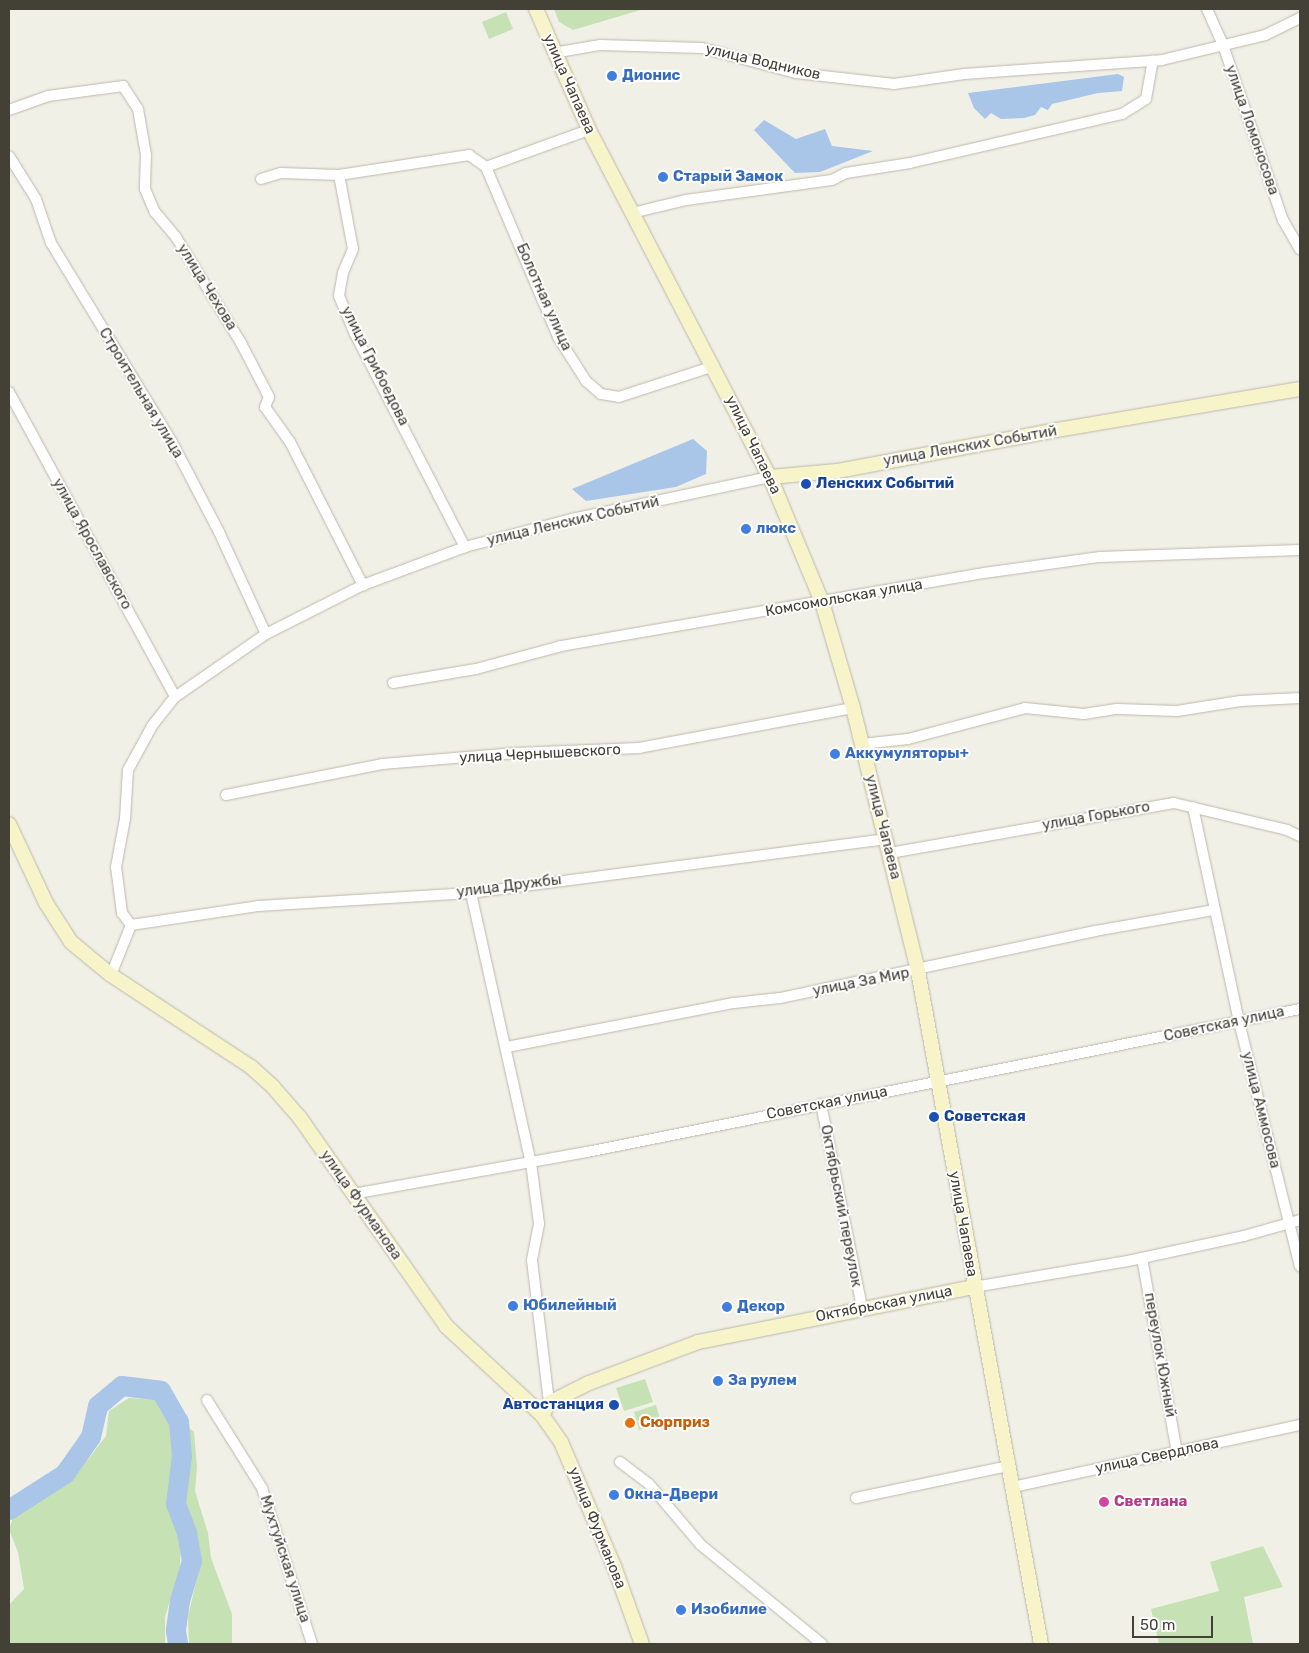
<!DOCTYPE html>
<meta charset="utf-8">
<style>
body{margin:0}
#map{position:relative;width:1309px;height:1653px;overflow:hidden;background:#f1f0e7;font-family:Rubik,sans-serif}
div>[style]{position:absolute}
.green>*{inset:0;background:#c6e1b4}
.water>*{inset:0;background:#a9c5e7}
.river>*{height:20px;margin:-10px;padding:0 10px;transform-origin:10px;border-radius:10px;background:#a9c5e7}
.roads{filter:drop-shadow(0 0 1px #bbb8aa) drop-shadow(0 0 1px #bbb8aa)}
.street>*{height:10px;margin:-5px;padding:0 5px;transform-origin:5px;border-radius:5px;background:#fff}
.secondary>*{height:14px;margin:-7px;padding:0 7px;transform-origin:7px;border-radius:7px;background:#f8f4ca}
.dots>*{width:14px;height:14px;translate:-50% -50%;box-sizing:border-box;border:2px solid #fff;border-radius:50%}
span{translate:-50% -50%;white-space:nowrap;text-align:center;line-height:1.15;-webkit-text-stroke:4px #fff;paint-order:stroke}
.street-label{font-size:15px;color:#434036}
.shop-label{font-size:15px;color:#366cbe;font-weight:700}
.left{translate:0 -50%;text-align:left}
.transit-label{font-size:15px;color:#164399;font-weight:700}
.right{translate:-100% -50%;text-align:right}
.food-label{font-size:15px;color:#c56008;font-weight:700}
.hotel-label{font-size:15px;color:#b23c85;font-weight:700}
.frame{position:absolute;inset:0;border:10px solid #434036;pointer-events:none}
.scale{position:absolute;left:1132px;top:1616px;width:81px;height:22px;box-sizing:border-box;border:2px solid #434036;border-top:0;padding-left:6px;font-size:15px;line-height:18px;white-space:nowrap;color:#434036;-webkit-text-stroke:4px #fff;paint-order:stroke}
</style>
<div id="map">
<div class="green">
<i style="clip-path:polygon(554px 9px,644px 9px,573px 30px,559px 22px)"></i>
<i style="clip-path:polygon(506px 12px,513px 29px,489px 39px,482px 22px)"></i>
<i style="clip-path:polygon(645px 1379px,653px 1402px,624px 1411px,616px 1388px)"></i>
<i style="clip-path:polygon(129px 1398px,157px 1400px,173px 1425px,174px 1486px,171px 1515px,181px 1539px,180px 1568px,165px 1617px,165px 1644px,9px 1644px,9px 1605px,24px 1589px,18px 1552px,9px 1530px,14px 1514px,60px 1487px,89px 1458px,106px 1436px,109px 1411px)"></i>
<i style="clip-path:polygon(656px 1405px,661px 1423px,639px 1430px,634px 1412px)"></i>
<i style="clip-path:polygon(185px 1425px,194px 1432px,197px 1467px,195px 1491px,208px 1533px,211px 1558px,232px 1614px,232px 1644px,189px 1644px,188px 1616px,199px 1570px,183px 1501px)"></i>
<i style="clip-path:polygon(1263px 1546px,1283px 1587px,1244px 1597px,1253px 1644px,1159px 1644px,1151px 1609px,1219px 1591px,1210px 1562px)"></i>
</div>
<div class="water">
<i style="clip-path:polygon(1118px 74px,1124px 77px,1122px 91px,1098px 93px,1052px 104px,1048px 110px,1041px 107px,1035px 115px,1024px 118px,1001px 119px,991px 113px,985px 119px,974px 108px,968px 93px)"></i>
<i style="clip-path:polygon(764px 120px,796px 139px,825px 129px,832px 146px,873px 151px,820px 172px,795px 173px,754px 130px)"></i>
<i style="clip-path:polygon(693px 439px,707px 451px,706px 474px,676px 487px,586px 501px,572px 489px)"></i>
</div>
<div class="river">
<i style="left:9px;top:1510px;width:67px;rotate:-32.7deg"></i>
<i style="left:65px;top:1474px;width:45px;rotate:-54.9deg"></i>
<i style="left:91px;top:1437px;width:32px;rotate:-77deg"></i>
<i style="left:98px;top:1406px;width:31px;rotate:-40deg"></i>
<i style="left:122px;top:1386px;width:39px;rotate:7deg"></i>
<i style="left:161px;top:1391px;width:36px;rotate:60deg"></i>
<i style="left:179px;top:1422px;width:34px;rotate:85deg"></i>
<i style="left:182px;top:1456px;width:48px;rotate:97.1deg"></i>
<i style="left:176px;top:1504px;width:31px;rotate:69deg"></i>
<i style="left:187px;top:1533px;width:28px;rotate:80deg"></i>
<i style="left:192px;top:1561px;width:42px;rotate:106.7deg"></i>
<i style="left:180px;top:1601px;width:30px;rotate:98deg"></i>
<i style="left:176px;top:1631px;width:13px;rotate:81deg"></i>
</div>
<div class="roads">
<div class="street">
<i style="left:1207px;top:9px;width:39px;rotate:66deg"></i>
<i style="left:1223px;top:45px;width:185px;rotate:71.1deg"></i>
<i style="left:1283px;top:220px;width:34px;rotate:60deg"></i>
<i style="left:553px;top:53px;width:48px;rotate:-9.7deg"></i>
<i style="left:600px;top:45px;width:102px;rotate:1.7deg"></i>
<i style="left:702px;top:48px;width:97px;rotate:14.9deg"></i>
<i style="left:796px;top:73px;width:99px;rotate:6.4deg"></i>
<i style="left:894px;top:84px;width:71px;rotate:-8.1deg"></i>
<i style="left:964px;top:74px;width:198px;rotate:-4deg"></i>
<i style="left:1162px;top:60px;width:106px;rotate:-13.6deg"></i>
<i style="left:1265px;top:35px;width:39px;rotate:-26deg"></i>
<i style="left:9px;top:110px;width:41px;rotate:-19.7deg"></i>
<i style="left:48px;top:96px;width:76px;rotate:-7.6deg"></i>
<i style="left:123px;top:86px;width:27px;rotate:57deg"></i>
<i style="left:138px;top:109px;width:47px;rotate:80.1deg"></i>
<i style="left:146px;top:155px;width:34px;rotate:92deg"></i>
<i style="left:145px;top:189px;width:25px;rotate:67deg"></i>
<i style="left:155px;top:212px;width:33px;rotate:50deg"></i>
<i style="left:176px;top:237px;width:124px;rotate:58.5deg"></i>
<i style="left:241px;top:343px;width:61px;rotate:62.6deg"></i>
<i style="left:269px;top:397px;width:11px;rotate:112deg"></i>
<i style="left:265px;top:407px;width:43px;rotate:54.5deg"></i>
<i style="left:290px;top:442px;width:161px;rotate:63deg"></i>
<i style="left:9px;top:156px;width:51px;rotate:57.9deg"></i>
<i style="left:36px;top:199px;width:46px;rotate:71.2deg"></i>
<i style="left:51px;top:243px;width:233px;rotate:58.7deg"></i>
<i style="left:172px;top:442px;width:102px;rotate:62.4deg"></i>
<i style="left:219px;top:532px;width:112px;rotate:65.3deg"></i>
<i style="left:486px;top:167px;width:185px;rotate:67deg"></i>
<i style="left:558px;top:337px;width:52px;rotate:57.5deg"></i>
<i style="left:586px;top:381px;width:20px;rotate:41deg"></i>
<i style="left:601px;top:394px;width:18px;rotate:9deg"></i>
<i style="left:619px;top:397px;width:100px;rotate:-18.1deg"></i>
<i style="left:339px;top:175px;width:75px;rotate:79.3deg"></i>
<i style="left:353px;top:249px;width:26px;rotate:113deg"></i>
<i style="left:343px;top:273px;width:23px;rotate:100deg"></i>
<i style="left:339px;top:296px;width:41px;rotate:67.2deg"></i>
<i style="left:355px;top:334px;width:240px;rotate:62.7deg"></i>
<i style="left:261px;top:179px;width:21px;rotate:-17deg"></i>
<i style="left:281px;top:173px;width:58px;rotate:2deg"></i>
<i style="left:339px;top:175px;width:132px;rotate:-8.7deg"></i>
<i style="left:469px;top:155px;width:21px;rotate:35deg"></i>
<i style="left:486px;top:167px;width:109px;rotate:-19.8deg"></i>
<i style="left:632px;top:213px;width:56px;rotate:-13.5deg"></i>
<i style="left:686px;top:200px;width:147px;rotate:-7.8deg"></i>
<i style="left:832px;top:180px;width:16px;rotate:-27deg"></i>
<i style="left:846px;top:173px;width:65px;rotate:-8.9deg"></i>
<i style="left:910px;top:163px;width:218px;rotate:-13deg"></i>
<i style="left:1122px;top:114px;width:28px;rotate:-32deg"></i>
<i style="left:1146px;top:99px;width:39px;rotate:-80deg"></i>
<i style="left:9px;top:392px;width:347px;rotate:61.4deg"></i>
<i style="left:393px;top:683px;width:84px;rotate:-9.6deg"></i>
<i style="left:476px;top:669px;width:88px;rotate:-15.1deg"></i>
<i style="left:561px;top:646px;width:429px;rotate:-9.8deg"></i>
<i style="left:984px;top:573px;width:117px;rotate:-7.9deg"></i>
<i style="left:1100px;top:557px;width:200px;rotate:-2deg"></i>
<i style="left:862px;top:744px;width:46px;rotate:-6.2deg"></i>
<i style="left:908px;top:739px;width:121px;rotate:-14.8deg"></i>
<i style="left:1025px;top:708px;width:59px;rotate:5.8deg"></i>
<i style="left:1084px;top:714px;width:33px;rotate:-9deg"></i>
<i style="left:1117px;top:709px;width:60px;rotate:1.9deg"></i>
<i style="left:1177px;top:711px;width:64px;rotate:-9deg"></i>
<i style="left:1240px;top:701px;width:60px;rotate:-2.9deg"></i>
<i style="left:226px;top:795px;width:159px;rotate:-11.2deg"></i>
<i style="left:382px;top:764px;width:134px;rotate:-4.7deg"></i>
<i style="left:516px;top:753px;width:123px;rotate:-2.3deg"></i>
<i style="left:639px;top:748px;width:218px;rotate:-10.6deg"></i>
<i style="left:1193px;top:807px;width:220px;rotate:77.9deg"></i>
<i style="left:1239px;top:1022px;width:252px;rotate:76deg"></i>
<i style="left:890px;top:853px;width:288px;rotate:-10deg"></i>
<i style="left:1174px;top:803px;width:116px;rotate:13.4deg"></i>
<i style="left:1287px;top:830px;width:14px;rotate:25deg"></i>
<i style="left:471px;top:893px;width:277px;rotate:77.5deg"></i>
<i style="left:531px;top:1163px;width:62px;rotate:82.5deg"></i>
<i style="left:539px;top:1224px;width:37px;rotate:101deg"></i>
<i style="left:532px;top:1260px;width:144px;rotate:83.2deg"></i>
<i style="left:131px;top:925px;width:128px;rotate:-8.5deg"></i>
<i style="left:258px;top:906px;width:213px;rotate:-3.5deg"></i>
<i style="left:471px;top:893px;width:418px;rotate:-7.4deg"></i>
<i style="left:111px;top:975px;width:54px;rotate:-68.2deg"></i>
<i style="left:131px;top:925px;width:15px;rotate:-127deg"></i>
<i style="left:122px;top:913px;width:46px;rotate:-97.4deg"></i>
<i style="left:116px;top:867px;width:49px;rotate:-79.4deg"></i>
<i style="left:125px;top:819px;width:49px;rotate:-86.5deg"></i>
<i style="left:128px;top:770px;width:50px;rotate:-61.4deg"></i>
<i style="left:152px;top:726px;width:37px;rotate:-52deg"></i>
<i style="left:175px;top:697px;width:111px;rotate:-34.7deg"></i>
<i style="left:266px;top:634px;width:109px;rotate:-26.8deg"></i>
<i style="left:363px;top:585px;width:109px;rotate:-20.4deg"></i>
<i style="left:465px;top:547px;width:111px;rotate:-14.7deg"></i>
<i style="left:572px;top:519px;width:202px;rotate:-12deg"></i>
<i style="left:507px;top:1047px;width:231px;rotate:-11deg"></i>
<i style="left:734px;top:1003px;width:46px;rotate:-6.2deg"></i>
<i style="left:780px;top:998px;width:322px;rotate:-12deg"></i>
<i style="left:1095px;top:931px;width:121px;rotate:-10deg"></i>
<i style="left:821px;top:1104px;width:208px;rotate:78.6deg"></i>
<i style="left:353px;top:1194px;width:238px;rotate:-10.2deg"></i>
<i style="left:587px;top:1152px;width:727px;rotate:-11.34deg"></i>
<i style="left:1142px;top:1258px;width:197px;rotate:79.8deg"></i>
<i style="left:974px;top:1287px;width:156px;rotate:-9.6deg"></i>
<i style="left:1128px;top:1261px;width:119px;rotate:-12.2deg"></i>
<i style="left:1244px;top:1236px;width:58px;rotate:-15.9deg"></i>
<i style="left:207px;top:1400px;width:104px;rotate:58deg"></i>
<i style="left:262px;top:1488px;width:164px;rotate:72.2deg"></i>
<i style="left:620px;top:1462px;width:36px;rotate:37deg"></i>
<i style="left:649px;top:1484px;width:80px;rotate:49.6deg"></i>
<i style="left:701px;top:1545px;width:156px;rotate:39.3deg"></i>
<i style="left:1013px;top:1487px;width:294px;rotate:-12.2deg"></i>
<i style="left:856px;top:1498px;width:155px;rotate:-11.9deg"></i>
</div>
<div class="secondary">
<i style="left:536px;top:9px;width:132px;rotate:66.3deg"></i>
<i style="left:589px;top:130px;width:391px;rotate:62.5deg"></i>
<i style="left:770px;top:477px;width:135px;rotate:67.4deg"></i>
<i style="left:822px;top:602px;width:110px;rotate:73.7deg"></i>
<i style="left:853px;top:708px;width:271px;rotate:76.1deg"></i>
<i style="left:918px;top:971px;width:684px;rotate:79.64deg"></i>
<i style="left:770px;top:477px;width:67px;rotate:-5.1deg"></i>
<i style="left:837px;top:471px;width:224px;rotate:-10.6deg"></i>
<i style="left:1057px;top:430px;width:246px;rotate:-9.6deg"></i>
<i style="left:9px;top:824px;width:87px;rotate:64.9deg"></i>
<i style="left:46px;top:903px;width:46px;rotate:57.3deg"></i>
<i style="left:71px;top:942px;width:52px;rotate:39.5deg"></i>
<i style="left:111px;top:975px;width:168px;rotate:33.3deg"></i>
<i style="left:251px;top:1067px;width:30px;rotate:42deg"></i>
<i style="left:273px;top:1087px;width:41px;rotate:48.9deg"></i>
<i style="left:300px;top:1118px;width:254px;rotate:54.9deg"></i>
<i style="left:446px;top:1326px;width:131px;rotate:42.8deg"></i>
<i style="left:542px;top:1415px;width:33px;rotate:55deg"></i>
<i style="left:561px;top:1442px;width:135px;rotate:66.9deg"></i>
<i style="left:614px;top:1566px;width:83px;rotate:70.3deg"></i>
<i style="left:542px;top:1415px;width:14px;rotate:-60deg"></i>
<i style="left:549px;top:1403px;width:45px;rotate:-26.6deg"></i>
<i style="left:589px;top:1383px;width:116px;rotate:-20.6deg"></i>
<i style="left:698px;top:1342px;width:281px;rotate:-11.3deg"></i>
</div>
</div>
<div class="dots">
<i style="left:612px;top:76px;background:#3f7fe0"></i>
<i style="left:663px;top:177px;background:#3f7fe0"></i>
<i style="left:806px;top:484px;background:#1a4fb4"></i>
<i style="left:746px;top:529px;background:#3f7fe0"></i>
<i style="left:835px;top:754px;background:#3f7fe0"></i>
<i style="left:934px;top:1117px;background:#1a4fb4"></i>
<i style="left:513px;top:1306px;background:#3f7fe0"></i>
<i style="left:727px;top:1307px;background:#3f7fe0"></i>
<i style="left:718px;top:1381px;background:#3f7fe0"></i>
<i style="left:614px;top:1405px;background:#1a4fb4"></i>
<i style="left:630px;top:1423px;background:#e8710a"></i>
<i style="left:614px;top:1495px;background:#3f7fe0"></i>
<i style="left:1104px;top:1502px;background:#d1479c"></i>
<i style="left:681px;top:1610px;background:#3f7fe0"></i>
</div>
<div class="street-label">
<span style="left:763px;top:62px;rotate:13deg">улица Водников</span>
<span style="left:569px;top:84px;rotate:66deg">улица Чапаева</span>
<span style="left:1252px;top:130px;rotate:71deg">улица Ломоносова</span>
<span style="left:207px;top:287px;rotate:58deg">улица Чехова</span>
<span style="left:544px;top:297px;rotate:66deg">Болотная улица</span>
<span style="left:375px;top:366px;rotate:63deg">улица Грибоедова</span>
<span style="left:141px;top:393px;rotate:59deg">Строительная улица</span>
<span style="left:753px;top:445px;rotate:64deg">улица Чапаева</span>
<span style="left:970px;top:446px;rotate:-10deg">улица Ленских Событий</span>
<span style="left:573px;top:521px;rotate:-13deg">улица Ленских Событий</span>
<span style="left:92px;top:544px;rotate:61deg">улица Ярославского</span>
<span style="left:844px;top:598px;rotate:-10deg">Комсомольская улица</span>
<span style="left:540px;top:754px;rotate:-3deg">улица Чернышевского</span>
<span style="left:1096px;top:816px;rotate:-10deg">улица Горького</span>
<span style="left:883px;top:827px;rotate:76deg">улица Чапаева</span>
<span style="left:509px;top:886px;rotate:-7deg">улица Дружбы</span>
<span style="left:861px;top:982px;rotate:-11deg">улица За Мир</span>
<span style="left:1224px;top:1024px;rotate:-12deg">Советская улица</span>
<span style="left:827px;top:1103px;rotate:-11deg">Советская улица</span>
<span style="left:1261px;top:1110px;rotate:76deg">улица Аммосова</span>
<span style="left:361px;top:1205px;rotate:55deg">улица Фурманова</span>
<span style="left:841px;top:1206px;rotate:79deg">Октябрьский переулок</span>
<span style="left:963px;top:1224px;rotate:80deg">улица Чапаева</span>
<span style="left:884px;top:1304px;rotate:-11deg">Октябрьская улица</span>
<span style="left:1160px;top:1355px;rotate:80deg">переулок Южный</span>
<span style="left:1157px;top:1456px;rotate:-12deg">улица Свердлова</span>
<span style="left:597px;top:1528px;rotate:68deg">улица Фурманова</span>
<span style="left:285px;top:1559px;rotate:72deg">Мухтуйская улица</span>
</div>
<div class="shop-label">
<span class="left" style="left:622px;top:76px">Дионис</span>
<span class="left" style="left:673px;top:177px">Старый Замок</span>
<span class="left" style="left:756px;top:529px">люкс</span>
<span class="left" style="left:845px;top:754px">Аккумуляторы+</span>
<span class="left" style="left:523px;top:1306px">Юбилейный</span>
<span class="left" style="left:737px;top:1307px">Декор</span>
<span class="left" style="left:728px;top:1381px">За рулем</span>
<span class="left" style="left:624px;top:1495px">Окна-Двери</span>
<span class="left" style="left:691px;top:1610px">Изобилие</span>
</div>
<div class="transit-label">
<span class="left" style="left:816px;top:484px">Ленских Событий</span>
<span class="left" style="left:944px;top:1117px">Советская</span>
<span class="right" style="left:604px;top:1405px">Автостанция</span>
</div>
<div class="food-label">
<span class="left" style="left:640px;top:1423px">Сюрприз</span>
</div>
<div class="hotel-label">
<span class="left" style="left:1114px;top:1502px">Светлана</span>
</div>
<div class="frame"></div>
<div class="scale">50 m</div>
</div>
